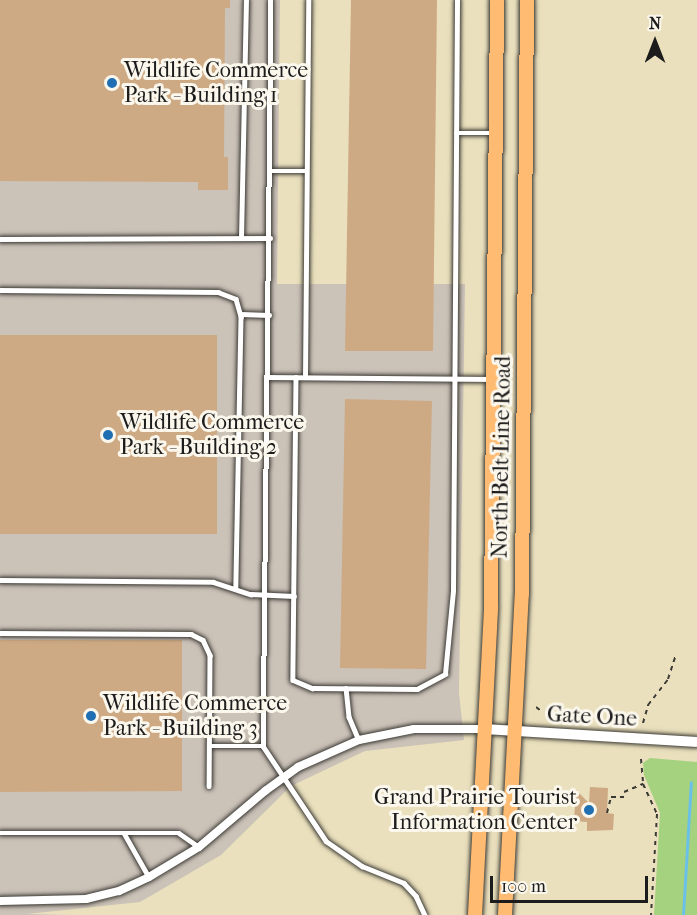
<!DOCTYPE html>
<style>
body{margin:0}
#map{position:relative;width:697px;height:915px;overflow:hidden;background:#eae0bd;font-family:"IM FELL French Canon",serif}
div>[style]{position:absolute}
.industrial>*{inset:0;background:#cbc2b8}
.green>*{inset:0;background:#a5d27f}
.stream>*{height:3px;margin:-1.5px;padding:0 1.5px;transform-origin:1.5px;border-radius:1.5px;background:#6ac0e7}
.building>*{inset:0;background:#ceaa84}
.path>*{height:2px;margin-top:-1px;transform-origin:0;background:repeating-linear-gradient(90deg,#3b3934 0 4.5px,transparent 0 9px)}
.roads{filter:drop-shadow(0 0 2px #3b3934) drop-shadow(0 0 2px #3b3934)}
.service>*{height:4.5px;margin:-2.25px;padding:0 2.25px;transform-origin:2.25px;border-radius:2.25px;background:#fff}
.minor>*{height:8px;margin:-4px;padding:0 4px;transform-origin:4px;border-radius:4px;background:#fff}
.tertiary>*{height:10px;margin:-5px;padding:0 5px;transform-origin:5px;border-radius:5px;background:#fff}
.primary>*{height:14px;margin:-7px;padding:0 7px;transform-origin:7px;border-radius:7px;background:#ffbb71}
.dots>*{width:16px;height:16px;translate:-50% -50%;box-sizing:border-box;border:3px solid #fbf7ec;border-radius:50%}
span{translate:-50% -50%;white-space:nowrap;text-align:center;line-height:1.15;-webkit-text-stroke:6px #fbf7ec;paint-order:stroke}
.poi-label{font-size:22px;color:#1c1c1c}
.left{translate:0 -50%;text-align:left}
.right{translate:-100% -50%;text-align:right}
.street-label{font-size:22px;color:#1c1c1c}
.north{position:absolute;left:625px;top:12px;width:60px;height:60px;-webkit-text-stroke:4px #fbf7ec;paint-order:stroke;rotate:0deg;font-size:16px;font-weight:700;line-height:24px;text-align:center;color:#1c1c1c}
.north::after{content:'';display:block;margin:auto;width:21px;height:27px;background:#1c1c1c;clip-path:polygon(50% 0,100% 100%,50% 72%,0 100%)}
.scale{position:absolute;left:490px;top:876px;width:158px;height:27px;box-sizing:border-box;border:3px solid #1c1c1c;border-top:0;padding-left:8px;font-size:18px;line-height:21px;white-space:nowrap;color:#1c1c1c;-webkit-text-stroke:4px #fbf7ec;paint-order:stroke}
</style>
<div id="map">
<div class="industrial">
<i style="clip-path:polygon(0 0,280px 0,277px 284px,465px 284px,459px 693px,464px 740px,365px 751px,291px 786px,221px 855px,140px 902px,27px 914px,68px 915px,0 915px)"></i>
</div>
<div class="green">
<i style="clip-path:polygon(650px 758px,697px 762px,697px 915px,654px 915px,660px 813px,644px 775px,643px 763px)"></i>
</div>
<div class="stream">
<i style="left:683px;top:915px;width:133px;rotate:-86.6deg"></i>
</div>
<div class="building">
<i style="clip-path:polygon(0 0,230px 0,230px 8px,225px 8px,224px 157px,228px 157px,228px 190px,198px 190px,198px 182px,0 181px)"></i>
<i style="clip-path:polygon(351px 0,437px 0,433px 351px,345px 351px)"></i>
<i style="clip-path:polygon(0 335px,217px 335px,217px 534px,0 534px)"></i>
<i style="clip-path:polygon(345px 399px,432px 401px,426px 669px,340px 668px)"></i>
<i style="clip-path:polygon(0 640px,182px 640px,182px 791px,0 792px)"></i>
<i style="clip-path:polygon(590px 787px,608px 788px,607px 813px,614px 814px,613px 830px,587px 831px,587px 822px,574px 821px,576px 790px,589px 803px)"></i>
</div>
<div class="path">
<i style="left:536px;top:707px;width:6px;rotate:39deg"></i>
<i style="left:643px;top:723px;width:19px;rotate:-74deg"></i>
<i style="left:648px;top:705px;width:33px;rotate:-52deg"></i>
<i style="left:668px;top:679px;width:23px;rotate:-72deg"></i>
<i style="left:641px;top:759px;width:25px;rotate:85deg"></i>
<i style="left:643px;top:784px;width:33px;rotate:65deg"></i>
<i style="left:657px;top:814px;width:101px;rotate:93.4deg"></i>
<i style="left:624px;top:792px;width:21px;rotate:-23deg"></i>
<i style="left:607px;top:813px;width:16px;rotate:-76deg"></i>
<i style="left:611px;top:797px;width:13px"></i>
</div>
<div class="roads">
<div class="service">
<i style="left:271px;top:0;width:746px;rotate:90.61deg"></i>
<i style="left:263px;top:746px;width:114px;rotate:56.4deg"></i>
<i style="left:326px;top:841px;width:44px;rotate:34.8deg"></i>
<i style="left:362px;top:866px;width:45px;rotate:22deg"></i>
<i style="left:404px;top:883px;width:18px;rotate:47deg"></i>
<i style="left:416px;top:896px;width:21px;rotate:65deg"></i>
<i style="left:456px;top:133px;width:36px"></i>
<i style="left:271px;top:171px;width:36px"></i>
<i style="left:241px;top:238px;width:238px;rotate:-88.8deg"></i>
<i style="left:0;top:239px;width:270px;rotate:-0.2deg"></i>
<i style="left:0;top:290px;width:218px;rotate:0.5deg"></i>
<i style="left:218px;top:292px;width:19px;rotate:21deg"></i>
<i style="left:236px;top:299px;width:19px;rotate:74deg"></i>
<i style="left:241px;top:317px;width:271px;rotate:91.1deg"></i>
<i style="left:241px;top:314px;width:28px;rotate:2deg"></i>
<i style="left:268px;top:377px;width:223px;rotate:0.5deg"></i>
<i style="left:296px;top:377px;width:303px;rotate:90.6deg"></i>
<i style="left:293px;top:680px;width:21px;rotate:23deg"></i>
<i style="left:312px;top:688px;width:105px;rotate:0.5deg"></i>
<i style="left:417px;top:689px;width:32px;rotate:-28deg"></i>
<i style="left:445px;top:674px;width:83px;rotate:-84.5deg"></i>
<i style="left:453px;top:591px;width:591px;rotate:-89.61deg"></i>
<i style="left:305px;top:377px;width:377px;rotate:-89.5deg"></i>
<i style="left:0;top:580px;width:213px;rotate:0.5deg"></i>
<i style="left:213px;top:582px;width:40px;rotate:18deg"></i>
<i style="left:251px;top:594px;width:43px;rotate:2.7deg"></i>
<i style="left:0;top:633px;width:191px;rotate:0.3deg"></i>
<i style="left:191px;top:634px;width:13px;rotate:27deg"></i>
<i style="left:203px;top:640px;width:17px;rotate:65deg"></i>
<i style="left:210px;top:655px;width:131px;rotate:90.4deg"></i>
<i style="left:346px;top:688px;width:29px;rotate:84deg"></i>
<i style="left:349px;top:717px;width:25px;rotate:67deg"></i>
<i style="left:209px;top:746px;width:54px"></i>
<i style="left:0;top:833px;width:179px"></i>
<i style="left:179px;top:833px;width:24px;rotate:35deg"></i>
<i style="left:124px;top:833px;width:51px;rotate:60.4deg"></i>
</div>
<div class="minor">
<i style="left:0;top:901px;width:86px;rotate:-1.3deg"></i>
<i style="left:86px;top:899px;width:34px;rotate:-14deg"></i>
<i style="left:119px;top:891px;width:33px;rotate:-25deg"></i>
<i style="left:149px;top:877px;width:58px;rotate:-31deg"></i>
<i style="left:199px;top:847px;width:87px;rotate:-40.3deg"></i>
<i style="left:265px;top:791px;width:41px;rotate:-36deg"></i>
<i style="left:298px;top:767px;width:67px;rotate:-23.9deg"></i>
<i style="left:359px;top:740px;width:56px;rotate:-11.3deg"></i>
<i style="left:414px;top:729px;width:71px"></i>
</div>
<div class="tertiary">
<i style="left:485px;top:729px;width:212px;rotate:3.5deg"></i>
</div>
<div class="primary">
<i style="left:475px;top:915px;width:307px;rotate:-87deg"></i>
<i style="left:491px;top:608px;width:608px;rotate:-89.43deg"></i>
<i style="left:505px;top:915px;width:321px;rotate:-87deg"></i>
<i style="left:522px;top:594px;width:594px;rotate:-89.52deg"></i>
</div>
</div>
<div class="dots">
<i style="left:112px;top:83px;background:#1f6fb2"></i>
<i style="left:108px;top:435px;background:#1f6fb2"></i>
<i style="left:91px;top:716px;background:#1f6fb2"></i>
<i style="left:589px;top:810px;background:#1f6fb2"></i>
</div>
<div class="poi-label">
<span class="left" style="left:124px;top:83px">Wildlife Commerce<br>Park - Building 1</span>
<span class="left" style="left:120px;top:435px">Wildlife Commerce<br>Park - Building 2</span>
<span class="left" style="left:103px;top:716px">Wildlife Commerce<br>Park - Building 3</span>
<span class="right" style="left:577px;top:810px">Grand Prairie Tourist<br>Information Center</span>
</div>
<div class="street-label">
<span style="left:502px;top:457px;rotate:-89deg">North Belt Line Road</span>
<span style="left:592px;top:717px;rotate:3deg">Gate One</span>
</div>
<div class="north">N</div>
<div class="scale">100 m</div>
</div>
